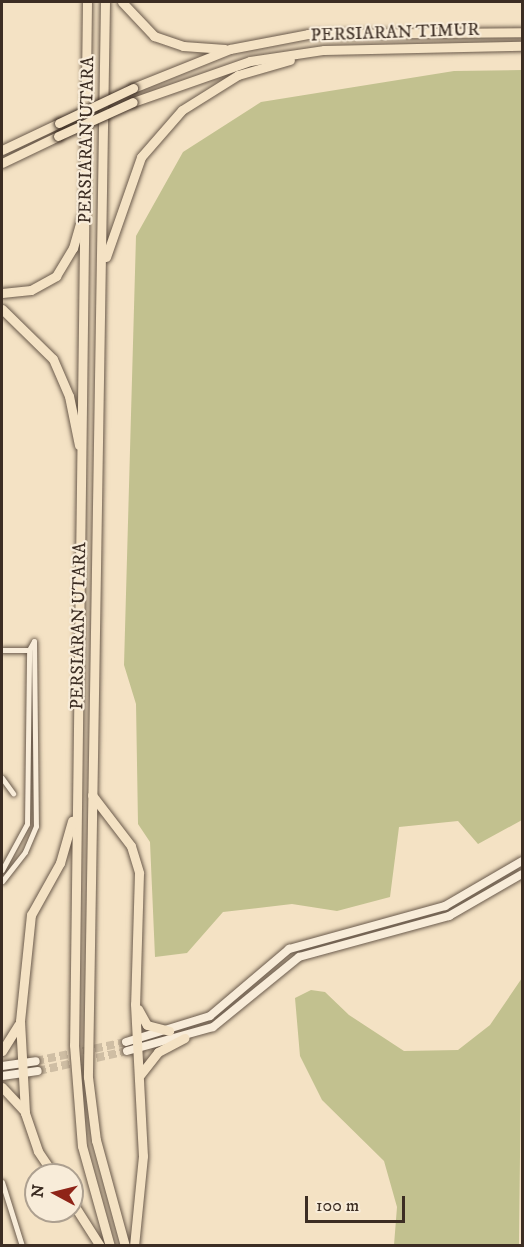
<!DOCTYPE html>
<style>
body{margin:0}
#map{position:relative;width:524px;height:1247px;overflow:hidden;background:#f4e2c4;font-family:"IM FELL DW Pica",serif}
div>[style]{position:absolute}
.green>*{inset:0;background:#c2c18f}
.secondary-tunnel>*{height:8px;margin-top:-4px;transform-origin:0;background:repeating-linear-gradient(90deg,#cfbea4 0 8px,transparent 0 12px)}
.roads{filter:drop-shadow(0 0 2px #6a5a4b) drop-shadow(0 0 2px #6a5a4b)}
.street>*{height:5px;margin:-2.5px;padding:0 2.5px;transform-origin:2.5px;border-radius:2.5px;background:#f8ecd9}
.secondary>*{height:8px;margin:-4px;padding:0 4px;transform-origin:4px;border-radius:4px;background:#f8ecd9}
.primary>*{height:9px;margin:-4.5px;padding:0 4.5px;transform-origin:4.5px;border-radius:4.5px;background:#f4e2c4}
.bridges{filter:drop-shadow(0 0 2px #3c2d23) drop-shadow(0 0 2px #3c2d23)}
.primary-bridge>*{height:9px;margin:-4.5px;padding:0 4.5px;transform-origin:4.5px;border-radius:4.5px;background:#f4e2c4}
span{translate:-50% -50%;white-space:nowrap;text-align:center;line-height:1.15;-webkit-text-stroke:4.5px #f8ecd9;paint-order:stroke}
.street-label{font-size:18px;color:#3c2d23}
.frame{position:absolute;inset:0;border:3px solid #3c2d23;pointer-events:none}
.north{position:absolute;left:24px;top:1163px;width:60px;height:60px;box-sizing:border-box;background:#f8ecd9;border:2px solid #ada090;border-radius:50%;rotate:277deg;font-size:16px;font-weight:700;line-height:24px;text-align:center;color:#3c2d23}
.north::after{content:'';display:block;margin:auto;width:21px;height:27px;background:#8f2418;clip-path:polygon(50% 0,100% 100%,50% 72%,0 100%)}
.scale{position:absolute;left:305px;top:1196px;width:100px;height:27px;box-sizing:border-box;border:3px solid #3c2d23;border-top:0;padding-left:8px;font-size:18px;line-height:21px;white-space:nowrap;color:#3c2d23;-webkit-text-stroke:4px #f8ecd9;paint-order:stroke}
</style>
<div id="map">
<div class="green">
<i style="clip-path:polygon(522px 70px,522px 820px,478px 844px,458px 821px,399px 827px,390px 897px,337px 911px,292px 904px,223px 912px,187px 953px,155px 957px,150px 842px,138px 824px,136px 704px,124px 665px,136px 236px,183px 152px,261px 102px,454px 71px)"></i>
<i style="clip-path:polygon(522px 978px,519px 1245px,394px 1245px,397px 1207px,384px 1161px,322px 1100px,300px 1056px,295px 998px,311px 990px,325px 992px,349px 1015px,404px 1051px,458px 1050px,490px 1025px)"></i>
</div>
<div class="secondary-tunnel">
<i style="left:36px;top:1061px;width:92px;rotate:-11.9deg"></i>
<i style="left:38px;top:1071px;width:91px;rotate:-12.7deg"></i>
</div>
<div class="roads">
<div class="street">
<i style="left:2px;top:650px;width:27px"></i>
<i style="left:2px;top:778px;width:19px;rotate:54deg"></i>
<i style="left:2px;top:870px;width:52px;rotate:-61.5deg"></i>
<i style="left:27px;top:824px;width:174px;rotate:-89.3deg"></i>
<i style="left:29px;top:650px;width:10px;rotate:-61deg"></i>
<i style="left:34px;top:641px;width:185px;rotate:89.4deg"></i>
<i style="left:36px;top:826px;width:28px;rotate:113deg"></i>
<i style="left:25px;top:852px;width:37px;rotate:128deg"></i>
<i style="left:2px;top:1182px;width:67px;rotate:72.6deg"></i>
</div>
<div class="secondary">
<i style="left:126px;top:1042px;width:88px;rotate:-17.2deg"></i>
<i style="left:210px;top:1016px;width:104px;rotate:-40.3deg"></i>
<i style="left:289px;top:949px;width:162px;rotate:-15.4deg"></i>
<i style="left:445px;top:906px;width:89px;rotate:-30.3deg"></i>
<i style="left:127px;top:1051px;width:89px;rotate:-15.6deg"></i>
<i style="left:213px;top:1027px;width:111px;rotate:-39.1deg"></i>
<i style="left:299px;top:957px;width:156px;rotate:-15.3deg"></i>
<i style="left:449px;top:916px;width:84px;rotate:-29.9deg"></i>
<i style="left:2px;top:1066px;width:34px;rotate:-8deg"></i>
<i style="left:2px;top:1076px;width:36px;rotate:-8deg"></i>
</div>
<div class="primary">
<i style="left:87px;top:2px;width:1043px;rotate:90.71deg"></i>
<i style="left:74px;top:1045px;width:101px;rotate:85.5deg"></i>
<i style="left:82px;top:1146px;width:104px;rotate:74.4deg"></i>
<i style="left:105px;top:2px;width:1075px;rotate:90.91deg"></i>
<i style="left:88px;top:1077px;width:64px;rotate:82.8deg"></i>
<i style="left:96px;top:1140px;width:110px;rotate:74.7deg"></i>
<i style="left:122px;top:2px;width:47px;rotate:46.7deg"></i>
<i style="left:154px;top:36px;width:31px;rotate:19deg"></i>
<i style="left:183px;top:46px;width:42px;rotate:4.1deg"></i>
<i style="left:133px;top:88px;width:105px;rotate:-21.9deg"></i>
<i style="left:230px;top:49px;width:79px;rotate:-10.9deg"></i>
<i style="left:308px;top:34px;width:214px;rotate:-0.5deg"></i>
<i style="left:133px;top:102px;width:124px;rotate:-19.3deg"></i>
<i style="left:250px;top:61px;width:75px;rotate:-8.5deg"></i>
<i style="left:324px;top:50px;width:198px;rotate:-1.2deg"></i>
<i style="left:2px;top:150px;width:63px;rotate:-25.3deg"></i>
<i style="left:2px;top:163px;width:62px;rotate:-25.7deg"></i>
<i style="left:106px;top:257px;width:106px;rotate:-70.7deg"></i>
<i style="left:141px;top:157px;width:62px;rotate:-48.9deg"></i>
<i style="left:182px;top:110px;width:66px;rotate:-32deg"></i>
<i style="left:238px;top:75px;width:54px;rotate:-16.1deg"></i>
<i style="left:2px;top:293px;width:29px;rotate:-6deg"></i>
<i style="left:31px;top:290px;width:29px;rotate:-29deg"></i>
<i style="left:56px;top:276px;width:33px;rotate:-59deg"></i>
<i style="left:73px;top:248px;width:32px;rotate:-74deg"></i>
<i style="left:2px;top:309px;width:71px;rotate:44.4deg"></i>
<i style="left:53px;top:359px;width:40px;rotate:66.6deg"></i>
<i style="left:69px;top:396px;width:50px;rotate:78.5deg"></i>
<i style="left:92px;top:795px;width:64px;rotate:52.6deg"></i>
<i style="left:131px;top:846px;width:28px;rotate:73deg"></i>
<i style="left:139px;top:873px;width:131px;rotate:91.7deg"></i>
<i style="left:135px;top:1004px;width:152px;rotate:87deg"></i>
<i style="left:143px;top:1156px;width:90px;rotate:95.7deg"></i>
<i style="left:138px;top:1009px;width:18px;rotate:61deg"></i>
<i style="left:147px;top:1025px;width:23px;rotate:15deg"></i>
<i style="left:2px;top:1051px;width:31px;rotate:-58deg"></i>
<i style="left:140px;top:1075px;width:29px;rotate:-52deg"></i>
<i style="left:158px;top:1052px;width:30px;rotate:-28deg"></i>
<i style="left:2px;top:1087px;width:33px;rotate:47deg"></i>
<i style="left:54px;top:1175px;width:29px;rotate:-124deg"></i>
<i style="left:38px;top:1151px;width:40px;rotate:-108.9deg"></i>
<i style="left:25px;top:1113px;width:92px;rotate:-93.1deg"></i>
<i style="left:20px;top:1021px;width:107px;rotate:-84.1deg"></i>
<i style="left:31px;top:915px;width:60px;rotate:-60.9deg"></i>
<i style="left:60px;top:863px;width:44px;rotate:-74.1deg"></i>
<i style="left:72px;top:1202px;width:52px;rotate:57.5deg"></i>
</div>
</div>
<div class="bridges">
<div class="primary-bridge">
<i style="left:59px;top:123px;width:82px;rotate:-25.3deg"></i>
<i style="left:58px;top:136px;width:82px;rotate:-24.4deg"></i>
</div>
</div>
<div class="street-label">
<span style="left:395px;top:33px;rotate:-2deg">PERSIARAN TIMUR</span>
<span style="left:87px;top:140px;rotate:-89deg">PERSIARAN UTARA</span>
<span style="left:79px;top:626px;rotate:-89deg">PERSIARAN UTARA</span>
</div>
<div class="frame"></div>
<div class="north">N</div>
<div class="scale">100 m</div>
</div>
